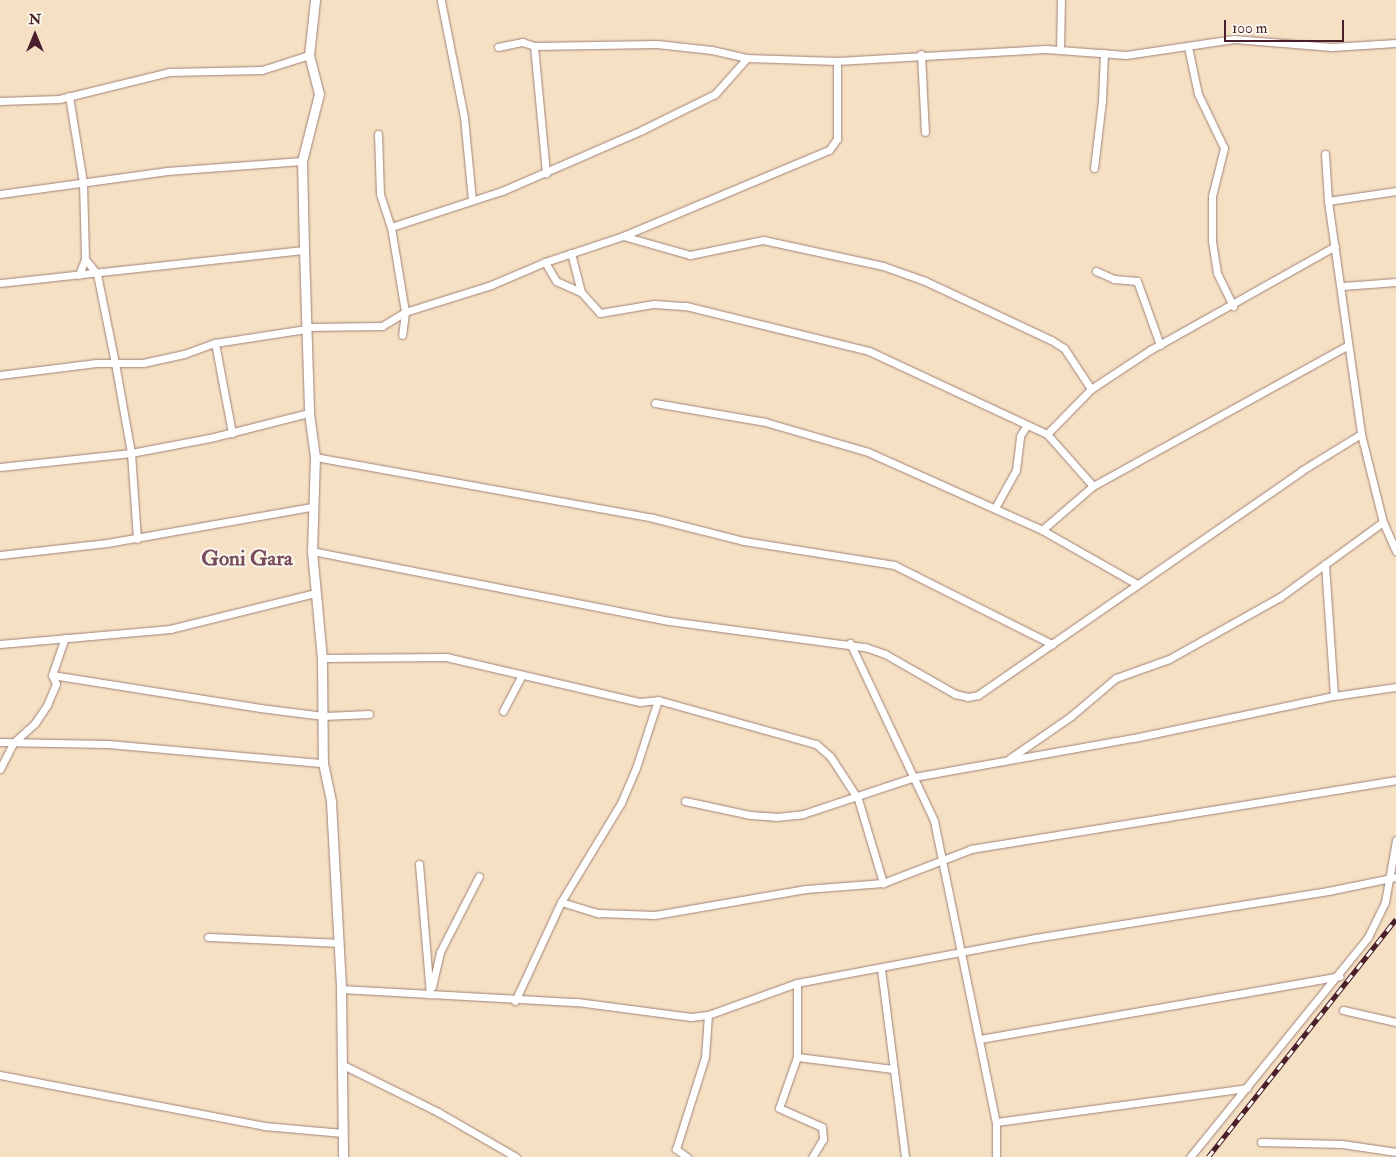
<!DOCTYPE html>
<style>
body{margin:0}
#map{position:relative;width:1396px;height:1157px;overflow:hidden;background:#f5e0c4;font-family:"IM FELL Double Pica",serif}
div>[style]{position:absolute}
.roads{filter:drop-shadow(0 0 1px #a08078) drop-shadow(0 0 1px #a08078)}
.minor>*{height:7px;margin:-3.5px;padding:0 3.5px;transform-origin:3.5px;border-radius:3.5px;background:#fff}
.tertiary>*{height:9px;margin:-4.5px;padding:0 4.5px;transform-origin:4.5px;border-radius:4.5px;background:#fff}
.rail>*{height:4.5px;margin-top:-2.25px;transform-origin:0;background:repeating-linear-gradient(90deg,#fbf7ec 0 8px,#4a1f2b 0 16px);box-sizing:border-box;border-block:1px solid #4a1f2b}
span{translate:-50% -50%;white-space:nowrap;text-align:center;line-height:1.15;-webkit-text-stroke:4px #fbf7ec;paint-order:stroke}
.quarter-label{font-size:21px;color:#784c5c;font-weight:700}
.north{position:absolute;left:10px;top:10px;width:50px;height:50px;-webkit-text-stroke:4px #fbf7ec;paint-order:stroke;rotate:0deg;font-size:14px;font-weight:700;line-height:20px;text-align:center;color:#4a1f2b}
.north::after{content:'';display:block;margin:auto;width:18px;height:22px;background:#4a1f2b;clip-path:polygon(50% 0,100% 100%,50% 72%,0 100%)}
.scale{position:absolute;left:1224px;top:20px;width:120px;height:22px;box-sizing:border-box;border:2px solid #4a1f2b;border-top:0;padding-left:6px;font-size:15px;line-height:18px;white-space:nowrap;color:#4a1f2b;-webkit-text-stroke:4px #fbf7ec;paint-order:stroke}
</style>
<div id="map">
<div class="roads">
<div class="minor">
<i style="left:441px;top:1px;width:118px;rotate:78.8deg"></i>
<i style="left:464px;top:117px;width:83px;rotate:84.5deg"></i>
<i style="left:534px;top:46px;width:128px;rotate:84.6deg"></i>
<i style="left:498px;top:47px;width:25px;rotate:-12deg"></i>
<i style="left:522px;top:42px;width:13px;rotate:18deg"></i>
<i style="left:534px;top:46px;width:123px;rotate:-0.9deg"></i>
<i style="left:657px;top:44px;width:55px;rotate:6.2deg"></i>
<i style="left:712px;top:50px;width:36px;rotate:13deg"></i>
<i style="left:747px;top:58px;width:90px;rotate:1.9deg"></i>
<i style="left:837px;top:61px;width:209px;rotate:-3.3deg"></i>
<i style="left:1046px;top:49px;width:80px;rotate:4.3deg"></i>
<i style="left:1126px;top:55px;width:109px;rotate:-8.4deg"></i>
<i style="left:1234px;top:39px;width:98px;rotate:4.7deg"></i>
<i style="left:1332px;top:47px;width:64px;rotate:-3.6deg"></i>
<i style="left:1188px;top:47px;width:48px;rotate:78deg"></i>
<i style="left:1198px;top:94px;width:60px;rotate:64.3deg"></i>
<i style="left:1224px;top:148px;width:49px;rotate:104deg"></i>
<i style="left:1212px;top:196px;width:45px;rotate:90deg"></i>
<i style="left:1212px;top:241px;width:32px;rotate:81deg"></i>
<i style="left:1217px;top:273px;width:37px;rotate:64deg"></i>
<i style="left:1060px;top:50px;width:50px;rotate:-88.9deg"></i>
<i style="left:921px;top:54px;width:78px;rotate:87.1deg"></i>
<i style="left:69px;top:96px;width:87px;rotate:80.8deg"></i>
<i style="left:83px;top:182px;width:77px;rotate:88.5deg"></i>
<i style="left:85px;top:259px;width:17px;rotate:111deg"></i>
<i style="left:0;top:101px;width:59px;rotate:-1.9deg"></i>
<i style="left:59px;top:99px;width:113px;rotate:-13.8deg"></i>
<i style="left:169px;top:72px;width:93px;rotate:-1.2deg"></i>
<i style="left:262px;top:70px;width:49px;rotate:-17.7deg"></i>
<i style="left:378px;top:134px;width:60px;rotate:88.1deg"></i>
<i style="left:380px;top:194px;width:35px;rotate:72deg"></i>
<i style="left:391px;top:227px;width:86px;rotate:80.6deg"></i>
<i style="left:405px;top:312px;width:23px;rotate:97deg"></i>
<i style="left:1325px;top:154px;width:47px;rotate:86.3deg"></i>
<i style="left:1328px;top:201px;width:235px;rotate:81.9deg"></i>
<i style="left:1361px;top:434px;width:91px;rotate:76deg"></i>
<i style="left:1383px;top:522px;width:32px;rotate:66deg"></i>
<i style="left:1094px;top:168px;width:67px;rotate:-83.2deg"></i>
<i style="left:1102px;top:101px;width:48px;rotate:-87.6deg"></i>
<i style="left:0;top:194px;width:169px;rotate:-7.8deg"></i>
<i style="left:167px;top:171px;width:135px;rotate:-4.2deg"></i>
<i style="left:1328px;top:201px;width:69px;rotate:-8.4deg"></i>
<i style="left:391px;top:227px;width:117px;rotate:-18deg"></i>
<i style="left:502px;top:191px;width:153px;rotate:-23.5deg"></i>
<i style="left:642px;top:130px;width:81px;rotate:-26.3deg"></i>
<i style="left:715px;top:94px;width:48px;rotate:-48.4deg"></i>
<i style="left:623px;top:236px;width:70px;rotate:15.8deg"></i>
<i style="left:690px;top:255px;width:75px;rotate:-11.6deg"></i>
<i style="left:763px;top:240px;width:123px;rotate:12.2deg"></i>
<i style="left:883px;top:266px;width:45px;rotate:19.7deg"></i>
<i style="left:925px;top:281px;width:139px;rotate:25.1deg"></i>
<i style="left:1051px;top:340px;width:15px;rotate:32deg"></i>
<i style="left:1064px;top:348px;width:49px;rotate:56.6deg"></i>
<i style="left:571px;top:253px;width:40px;rotate:75.6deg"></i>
<i style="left:85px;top:259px;width:19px;rotate:51deg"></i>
<i style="left:97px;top:274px;width:91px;rotate:78.6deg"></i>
<i style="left:115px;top:363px;width:91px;rotate:79.9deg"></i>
<i style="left:131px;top:453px;width:86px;rotate:86deg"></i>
<i style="left:545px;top:262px;width:22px;rotate:60deg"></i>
<i style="left:556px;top:281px;width:27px;rotate:24deg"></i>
<i style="left:581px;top:292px;width:28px;rotate:48deg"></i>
<i style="left:600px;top:313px;width:55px;rotate:-9.5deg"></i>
<i style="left:654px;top:304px;width:32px;rotate:4deg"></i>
<i style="left:686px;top:306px;width:188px;rotate:13.8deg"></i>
<i style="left:869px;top:351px;width:196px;rotate:25deg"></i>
<i style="left:1047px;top:434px;width:69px;rotate:48.5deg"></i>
<i style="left:1096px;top:271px;width:20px;rotate:24deg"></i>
<i style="left:1114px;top:279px;width:23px;rotate:5deg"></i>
<i style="left:1137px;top:281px;width:68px;rotate:70.2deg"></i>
<i style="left:0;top:283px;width:306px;rotate:-6.2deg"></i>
<i style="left:1343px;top:286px;width:53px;rotate:-4.3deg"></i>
<i style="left:307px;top:327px;width:75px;rotate:-0.8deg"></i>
<i style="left:382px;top:326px;width:27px;rotate:-31deg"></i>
<i style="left:405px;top:312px;width:90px;rotate:-17.4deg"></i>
<i style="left:491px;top:285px;width:59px;rotate:-23.1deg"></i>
<i style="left:545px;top:262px;width:82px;rotate:-18.4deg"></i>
<i style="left:623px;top:236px;width:223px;rotate:-22.7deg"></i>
<i style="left:829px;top:150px;width:14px;rotate:-54deg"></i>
<i style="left:837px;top:139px;width:78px;rotate:-90deg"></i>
<i style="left:215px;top:343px;width:92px;rotate:79.3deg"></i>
<i style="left:0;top:375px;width:97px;rotate:-7.1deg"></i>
<i style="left:96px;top:363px;width:47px"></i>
<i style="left:143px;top:363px;width:42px;rotate:-12.4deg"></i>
<i style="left:184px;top:354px;width:33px;rotate:-20deg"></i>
<i style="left:215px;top:343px;width:92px;rotate:-8.7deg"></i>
<i style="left:655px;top:403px;width:112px;rotate:9.8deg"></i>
<i style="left:765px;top:422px;width:107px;rotate:16.2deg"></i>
<i style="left:868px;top:452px;width:191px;rotate:24.1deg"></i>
<i style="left:1042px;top:530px;width:109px;rotate:29.6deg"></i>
<i style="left:1047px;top:434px;width:63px;rotate:-45.6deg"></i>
<i style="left:1091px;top:389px;width:71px;rotate:-33.5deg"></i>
<i style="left:1150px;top:350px;width:212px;rotate:-29.3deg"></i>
<i style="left:315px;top:457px;width:343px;rotate:10.2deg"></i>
<i style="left:653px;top:518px;width:94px;rotate:14.2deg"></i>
<i style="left:744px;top:541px;width:152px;rotate:9.1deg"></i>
<i style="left:894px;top:565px;width:177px;rotate:26.6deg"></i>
<i style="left:0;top:467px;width:132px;rotate:-6.1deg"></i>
<i style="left:131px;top:453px;width:80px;rotate:-10.8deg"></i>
<i style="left:210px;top:438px;width:102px;rotate:-14.2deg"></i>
<i style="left:995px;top:508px;width:43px;rotate:-61.1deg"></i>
<i style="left:1016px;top:470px;width:34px;rotate:-83deg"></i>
<i style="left:1020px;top:436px;width:13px;rotate:-58deg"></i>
<i style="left:1042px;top:530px;width:67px;rotate:-40.8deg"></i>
<i style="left:1093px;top:486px;width:291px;rotate:-28.9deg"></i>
<i style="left:312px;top:551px;width:364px;rotate:11.1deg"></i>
<i style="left:669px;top:621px;width:198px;rotate:7.6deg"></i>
<i style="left:865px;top:647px;width:21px;rotate:19deg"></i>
<i style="left:885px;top:654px;width:81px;rotate:29.7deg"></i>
<i style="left:955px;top:694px;width:13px;rotate:13deg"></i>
<i style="left:968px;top:697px;width:10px;rotate:-11deg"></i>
<i style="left:978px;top:695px;width:393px;rotate:-34.7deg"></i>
<i style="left:1301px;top:471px;width:70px;rotate:-31.7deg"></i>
<i style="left:0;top:555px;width:108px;rotate:-6.4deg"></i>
<i style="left:107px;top:543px;width:208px;rotate:-10deg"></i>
<i style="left:1325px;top:564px;width:132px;rotate:86.1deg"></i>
<i style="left:850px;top:643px;width:197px;rotate:64.7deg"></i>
<i style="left:934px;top:821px;width:307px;rotate:78.4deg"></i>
<i style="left:996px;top:1122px;width:35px;rotate:90deg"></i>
<i style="left:0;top:644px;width:171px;rotate:-5deg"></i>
<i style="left:170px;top:629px;width:149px;rotate:-13.9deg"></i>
<i style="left:322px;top:658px;width:124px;rotate:-0.5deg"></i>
<i style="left:446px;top:657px;width:199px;rotate:13.1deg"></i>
<i style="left:640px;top:702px;width:18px;rotate:-6deg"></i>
<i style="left:658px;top:700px;width:164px;rotate:15.6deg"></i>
<i style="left:816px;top:744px;width:18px;rotate:41deg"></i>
<i style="left:830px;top:756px;width:51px;rotate:56.9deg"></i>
<i style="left:858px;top:799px;width:88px;rotate:73.4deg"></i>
<i style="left:52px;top:675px;width:211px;rotate:9deg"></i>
<i style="left:260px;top:708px;width:64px;rotate:7.1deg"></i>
<i style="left:324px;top:716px;width:45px;rotate:-2.5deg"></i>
<i style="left:503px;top:711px;width:41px;rotate:-62.2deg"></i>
<i style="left:0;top:742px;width:108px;rotate:1.1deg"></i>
<i style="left:108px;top:744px;width:216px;rotate:5.1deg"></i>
<i style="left:1009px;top:759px;width:75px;rotate:-34.7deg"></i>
<i style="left:1071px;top:716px;width:59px;rotate:-40.2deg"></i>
<i style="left:1116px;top:678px;width:56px;rotate:-19.7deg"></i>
<i style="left:1169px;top:659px;width:127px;rotate:-29.2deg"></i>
<i style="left:1280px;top:597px;width:127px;rotate:-36.1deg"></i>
<i style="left:0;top:769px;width:29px;rotate:-63deg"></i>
<i style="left:13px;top:743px;width:30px;rotate:-42deg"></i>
<i style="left:35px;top:723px;width:22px;rotate:-56deg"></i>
<i style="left:47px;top:705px;width:23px;rotate:-67deg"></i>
<i style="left:56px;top:684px;width:10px;rotate:-114deg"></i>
<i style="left:52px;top:675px;width:39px;rotate:-71deg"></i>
<i style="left:685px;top:801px;width:66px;rotate:12.2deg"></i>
<i style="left:750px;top:815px;width:26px;rotate:4deg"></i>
<i style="left:776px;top:817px;width:27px;rotate:-6deg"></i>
<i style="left:803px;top:814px;width:117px;rotate:-18.4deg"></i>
<i style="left:914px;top:777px;width:223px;rotate:-10.1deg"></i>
<i style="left:1134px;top:738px;width:204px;rotate:-11.9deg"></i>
<i style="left:1334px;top:696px;width:63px;rotate:-8.3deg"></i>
<i style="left:419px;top:864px;width:131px;rotate:85.2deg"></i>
<i style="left:561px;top:902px;width:39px;rotate:17deg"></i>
<i style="left:598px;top:913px;width:57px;rotate:2deg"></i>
<i style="left:655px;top:915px;width:153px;rotate:-9.8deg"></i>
<i style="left:806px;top:889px;width:77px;rotate:-4.5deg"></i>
<i style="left:883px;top:883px;width:94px;rotate:-21.1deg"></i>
<i style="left:971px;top:849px;width:431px;rotate:-9.2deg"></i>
<i style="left:208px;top:937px;width:130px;rotate:2.6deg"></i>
<i style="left:881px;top:969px;width:190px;rotate:82.7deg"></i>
<i style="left:797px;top:983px;width:74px;rotate:90deg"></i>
<i style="left:797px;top:1057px;width:54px;rotate:109.4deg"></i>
<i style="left:779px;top:1108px;width:47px;rotate:23.8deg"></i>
<i style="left:822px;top:1127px;width:12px;rotate:85deg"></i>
<i style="left:823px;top:1139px;width:21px;rotate:121deg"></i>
<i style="left:432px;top:987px;width:36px;rotate:-77deg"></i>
<i style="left:440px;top:952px;width:85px;rotate:-62.8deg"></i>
<i style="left:341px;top:989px;width:236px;rotate:3.2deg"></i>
<i style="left:577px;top:1002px;width:115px;rotate:7.5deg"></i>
<i style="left:691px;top:1017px;width:17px;rotate:-7deg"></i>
<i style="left:708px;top:1015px;width:95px;rotate:-19.8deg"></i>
<i style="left:797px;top:983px;width:242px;rotate:-10.7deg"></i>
<i style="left:1035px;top:938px;width:297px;rotate:-9.1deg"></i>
<i style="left:1328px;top:891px;width:69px;rotate:-11.6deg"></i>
<i style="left:515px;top:1001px;width:109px;rotate:-65.1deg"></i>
<i style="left:561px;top:902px;width:116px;rotate:-58.8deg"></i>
<i style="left:621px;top:803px;width:38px;rotate:-67deg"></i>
<i style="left:636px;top:768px;width:71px;rotate:-72.1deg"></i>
<i style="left:1343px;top:1010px;width:54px;rotate:12.8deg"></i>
<i style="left:980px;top:1039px;width:365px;rotate:-9.9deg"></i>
<i style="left:797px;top:1057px;width:97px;rotate:7.1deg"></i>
<i style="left:341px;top:1064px;width:108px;rotate:26.3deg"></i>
<i style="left:438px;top:1112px;width:90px;rotate:30deg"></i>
<i style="left:0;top:1075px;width:269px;rotate:10.9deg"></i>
<i style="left:264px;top:1126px;width:79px;rotate:5.1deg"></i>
<i style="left:996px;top:1122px;width:253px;rotate:-7.7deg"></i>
<i style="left:1261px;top:1142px;width:81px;rotate:1.4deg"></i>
<i style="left:1342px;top:1144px;width:55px;rotate:8.4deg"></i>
<i style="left:687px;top:1157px;width:14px;rotate:-144deg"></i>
<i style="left:676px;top:1149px;width:96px;rotate:-72.5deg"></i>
<i style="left:705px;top:1057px;width:42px;rotate:-85.9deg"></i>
<i style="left:1190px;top:1157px;width:283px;rotate:-51deg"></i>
<i style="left:1368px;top:937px;width:39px;rotate:-64deg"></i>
<i style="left:1385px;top:902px;width:63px;rotate:-79.9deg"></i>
</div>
<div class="tertiary">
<i style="left:315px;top:0;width:55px;rotate:96.2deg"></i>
<i style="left:309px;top:55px;width:40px;rotate:75.6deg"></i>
<i style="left:319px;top:94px;width:69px;rotate:104.2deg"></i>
<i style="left:302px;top:161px;width:89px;rotate:88.7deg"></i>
<i style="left:304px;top:250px;width:163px;rotate:88.2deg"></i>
<i style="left:309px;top:413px;width:44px;rotate:82.2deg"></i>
<i style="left:315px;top:457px;width:94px;rotate:91.8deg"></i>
<i style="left:312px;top:551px;width:107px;rotate:84.7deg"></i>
<i style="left:322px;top:658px;width:105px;rotate:89.5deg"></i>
<i style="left:323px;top:763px;width:40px;rotate:78deg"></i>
<i style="left:331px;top:802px;width:187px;rotate:86.9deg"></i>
<i style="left:341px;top:989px;width:168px;rotate:89.3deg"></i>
</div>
</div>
<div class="rail">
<i style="left:1208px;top:1157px;width:303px;rotate:-51.7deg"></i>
</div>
<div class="quarter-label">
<span style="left:247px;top:559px">Goni Gara</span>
</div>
<div class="north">N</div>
<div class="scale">100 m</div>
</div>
